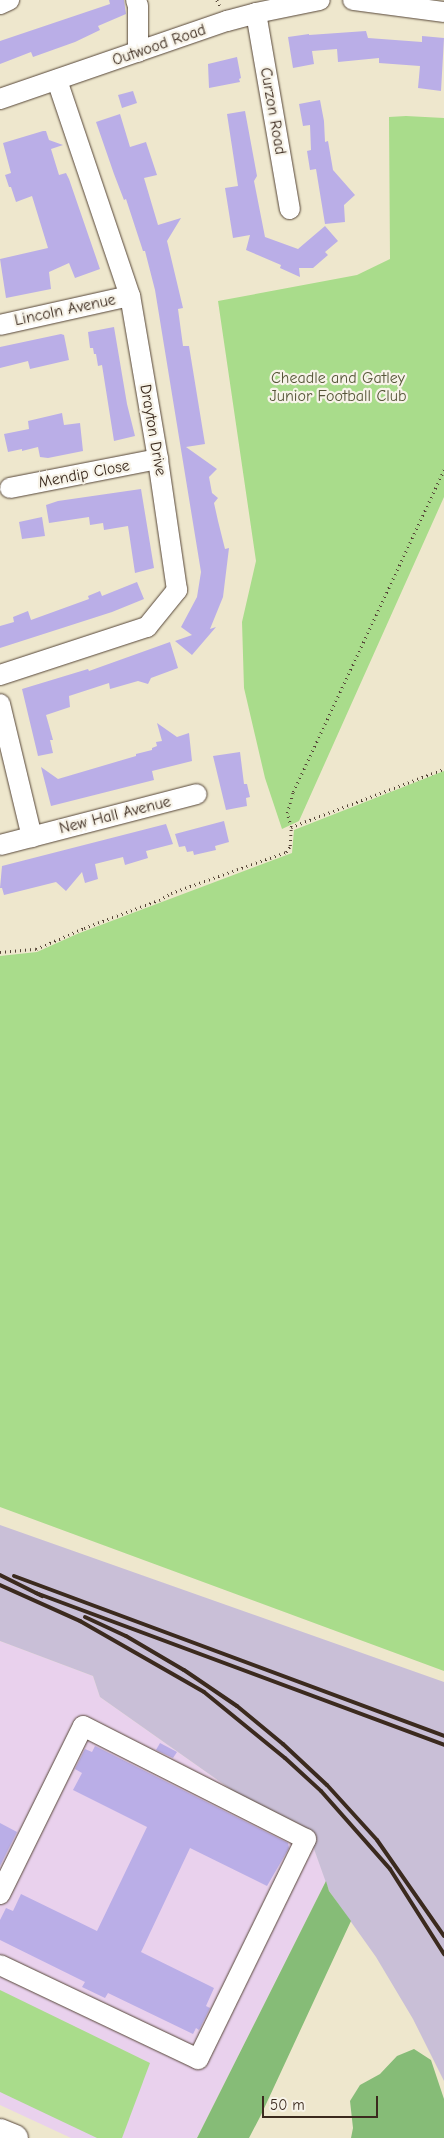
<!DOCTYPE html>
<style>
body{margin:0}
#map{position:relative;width:444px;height:2138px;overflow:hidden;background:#eee7cd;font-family:"Comic Neue",sans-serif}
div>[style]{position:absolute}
.built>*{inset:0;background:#e9d1ed}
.industrial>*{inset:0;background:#c9bfd7}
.green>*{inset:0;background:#a9dc8b}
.forest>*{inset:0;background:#86bc77}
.building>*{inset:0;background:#baaee7}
.path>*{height:2.5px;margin-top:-1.25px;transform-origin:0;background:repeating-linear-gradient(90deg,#564638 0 1px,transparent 0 5px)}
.roads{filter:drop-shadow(0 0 1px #564638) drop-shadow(0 0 1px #564638)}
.minor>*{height:20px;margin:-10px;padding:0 10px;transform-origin:10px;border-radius:10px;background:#fff}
.major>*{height:26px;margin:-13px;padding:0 13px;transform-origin:13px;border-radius:13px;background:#fff}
.rail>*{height:4px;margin:-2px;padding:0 2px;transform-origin:2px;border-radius:2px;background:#3b2a1e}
span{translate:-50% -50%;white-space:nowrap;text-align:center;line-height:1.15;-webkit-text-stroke:4.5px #f7f3e8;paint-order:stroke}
.street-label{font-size:16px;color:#3b2a1e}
.park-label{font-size:16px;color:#565639}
.scale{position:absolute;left:262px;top:2096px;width:116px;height:22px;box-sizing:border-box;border:2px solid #3b2a1e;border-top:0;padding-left:6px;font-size:15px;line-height:18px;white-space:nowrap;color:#3b2a1e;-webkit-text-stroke:4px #f7f3e8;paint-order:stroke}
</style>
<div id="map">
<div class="built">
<i style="clip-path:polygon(0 1641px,93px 1676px,100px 1697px,236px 1793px,299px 1824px,309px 1835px,326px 1881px,197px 2138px,71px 2138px,0 2105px)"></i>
</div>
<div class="industrial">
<i style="clip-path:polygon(0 1525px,444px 1682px,444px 2081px,413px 2019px,376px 1957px,329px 1891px,309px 1835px,299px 1824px,236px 1793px,100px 1697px,93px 1676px,0 1641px)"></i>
</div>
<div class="green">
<i style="clip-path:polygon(406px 116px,444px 118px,444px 497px,299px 821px,282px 829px,265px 778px,244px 688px,242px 622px,256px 561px,218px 301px,357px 275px,390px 259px,389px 117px)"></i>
<i style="clip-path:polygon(444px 771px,444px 1671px,0 1507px,0 956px,37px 952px,77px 934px,292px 853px,294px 830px)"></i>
<i style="clip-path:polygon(0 1990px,150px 2063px,122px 2138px,97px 2138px,0 2092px)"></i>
</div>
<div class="forest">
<i style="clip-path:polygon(326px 1881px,329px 1891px,351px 1921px,261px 2115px,249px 2138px,197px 2138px)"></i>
<i style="clip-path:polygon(414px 2049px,431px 2060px,444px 2099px,444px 2138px,351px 2138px,353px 2128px,350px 2101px,360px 2085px,380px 2074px,397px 2056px)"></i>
</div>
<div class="building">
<i style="clip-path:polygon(109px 0,124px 0,126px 14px,98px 26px,100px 30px,75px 42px,33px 57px,31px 52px,0 64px,0 41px,110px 4px)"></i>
<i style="clip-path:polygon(366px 31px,368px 38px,422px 42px,422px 36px,444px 38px,441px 91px,418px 88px,420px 66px,379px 63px,379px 58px,338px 62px,337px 49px,312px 51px,314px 64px,293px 68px,288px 37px,309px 34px,309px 35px)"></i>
<i style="clip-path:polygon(237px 57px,241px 78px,239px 79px,240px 82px,209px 88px,208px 64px)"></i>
<i style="clip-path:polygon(133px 91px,137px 103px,122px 108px,118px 95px)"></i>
<i style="clip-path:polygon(320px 100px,324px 121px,325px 142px,328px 141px,333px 170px,355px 195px,344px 205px,345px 222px,325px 224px,316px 169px,310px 170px,307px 151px,311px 150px,310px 125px,303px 126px,299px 104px)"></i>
<i style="clip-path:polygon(245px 111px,257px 176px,254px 181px,265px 237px,298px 249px,325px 226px,338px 241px,325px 252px,328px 255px,313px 268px,299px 268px,300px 277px,280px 268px,281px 265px,246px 250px,250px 235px,233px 238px,225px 188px,238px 186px,227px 114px)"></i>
<i style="clip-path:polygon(120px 114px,130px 147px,146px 142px,157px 175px,144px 178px,158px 225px,181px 218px,167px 241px,168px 245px,183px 308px,178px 309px,183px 346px,189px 346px,205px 444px,186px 447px,217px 469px,209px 477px,212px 493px,218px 498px,214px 503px,218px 521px,225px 549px,229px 548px,223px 597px,210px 629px,216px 627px,192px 655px,175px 641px,192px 635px,181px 627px,197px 597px,201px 572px,155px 290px,145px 251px,143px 251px,126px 199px,124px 200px,114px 174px,96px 122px)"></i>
<i style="clip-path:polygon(43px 131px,46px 131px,49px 140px,63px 145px,51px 149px,59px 175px,66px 173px,69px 179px,100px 269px,75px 278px,69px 263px,49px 272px,51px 289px,6px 298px,0 259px,48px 248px,32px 196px,16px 202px,11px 187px,9px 187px,5px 175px,11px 173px,3px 143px)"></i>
<i style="clip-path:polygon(114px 327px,127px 404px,135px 436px,114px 441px,102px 365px,98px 366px,96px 354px,94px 354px,93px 348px,90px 348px,88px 332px)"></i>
<i style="clip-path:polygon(61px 334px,64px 335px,69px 360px,30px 369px,28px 361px,0 368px,0 347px)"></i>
<i style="clip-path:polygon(62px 413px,64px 425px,80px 423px,83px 451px,48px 458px,40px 457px,38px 447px,22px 451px,22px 449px,8px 452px,4px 434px,29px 429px,28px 421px)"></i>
<i style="clip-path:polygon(141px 489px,154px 568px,135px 573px,128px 526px,104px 530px,103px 523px,90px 525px,89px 517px,49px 523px,46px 505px,58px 501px)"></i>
<i style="clip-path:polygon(42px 517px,45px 536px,22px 539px,19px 522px)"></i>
<i style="clip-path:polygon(137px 582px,144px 599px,112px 612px,0 648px,0 626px,14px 622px,13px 617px,28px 611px,31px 620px,89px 599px,88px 596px,100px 591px,102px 596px)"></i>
<i style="clip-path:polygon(170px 642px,178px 668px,151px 678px,148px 684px,138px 681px,110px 689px,109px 683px,69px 696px,70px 707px,46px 715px,53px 740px,50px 740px,53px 753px,38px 756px,22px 689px,88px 669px,89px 671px)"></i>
<i style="clip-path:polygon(157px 723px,177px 737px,189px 733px,192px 761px,152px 771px,154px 780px,51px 806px,41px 767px,58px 779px,136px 756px,136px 754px,152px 750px,152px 748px,157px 746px,156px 742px,162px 741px)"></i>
<i style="clip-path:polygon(240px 752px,244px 784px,247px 784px,250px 797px,246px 798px,247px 806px,226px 810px,213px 756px)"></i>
<i style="clip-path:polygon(224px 821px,229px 842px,215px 846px,216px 850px,194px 855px,193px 851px,187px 852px,185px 846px,179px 847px,175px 834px)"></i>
<i style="clip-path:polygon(166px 824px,173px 844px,146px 851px,148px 858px,125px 865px,123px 857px,95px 864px,98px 879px,85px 883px,82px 872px,66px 891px,56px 882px,4px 895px,2px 888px,0 888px,2px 866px)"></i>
<i style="clip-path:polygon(160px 1743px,177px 1752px,173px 1758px,156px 1750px)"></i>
<i style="clip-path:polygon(95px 1746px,288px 1843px,289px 1848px,267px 1886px,190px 1848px,141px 1952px,214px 1988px,206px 2006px,210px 2008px,199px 2030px,196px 2028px,193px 2034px,108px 1993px,105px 1998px,82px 1987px,85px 1982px,0 1940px,0 1920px,6px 1908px,13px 1911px,21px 1894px,97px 1931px,147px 1827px,73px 1790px,82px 1773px,75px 1769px,85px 1749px,92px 1752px)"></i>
<i style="clip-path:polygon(0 1823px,17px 1832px,0 1866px)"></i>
</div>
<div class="path">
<i style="left:217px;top:0;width:7px;rotate:63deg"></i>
<i style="left:291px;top:827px;width:15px;rotate:-106deg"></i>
<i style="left:287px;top:813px;width:22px;rotate:-74deg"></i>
<i style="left:293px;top:792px;width:356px;rotate:-64.9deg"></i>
<i style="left:0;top:952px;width:36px;rotate:-5deg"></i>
<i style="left:36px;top:949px;width:52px;rotate:-23.6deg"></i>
<i style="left:84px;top:928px;width:80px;rotate:-20.5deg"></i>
<i style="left:159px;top:900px;width:14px;rotate:-30deg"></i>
<i style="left:171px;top:893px;width:122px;rotate:-19.6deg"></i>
<i style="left:286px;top:852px;width:7px;rotate:-56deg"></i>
<i style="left:290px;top:846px;width:19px;rotate:-87deg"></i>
<i style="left:291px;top:827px;width:164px;rotate:-20.8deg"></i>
</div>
<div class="roads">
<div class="minor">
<i style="left:136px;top:0;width:6px;rotate:72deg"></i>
<i style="left:138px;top:6px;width:46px;rotate:90deg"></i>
<i style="left:353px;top:0;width:92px;rotate:7.5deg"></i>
<i style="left:0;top:4px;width:10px;rotate:-24deg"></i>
<i style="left:256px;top:13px;width:199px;rotate:80.2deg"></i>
<i style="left:0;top:99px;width:240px;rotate:-19deg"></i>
<i style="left:227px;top:21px;width:30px;rotate:-15deg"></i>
<i style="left:256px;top:13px;width:65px;rotate:-11.5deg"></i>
<i style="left:0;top:325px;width:133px;rotate:-12.6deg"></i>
<i style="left:10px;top:488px;width:151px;rotate:-11.1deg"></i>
<i style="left:0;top:675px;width:155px;rotate:-18.1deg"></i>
<i style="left:147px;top:627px;width:48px;rotate:-51deg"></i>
<i style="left:177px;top:590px;width:132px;rotate:-98.3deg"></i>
<i style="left:158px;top:459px;width:165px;rotate:-99.7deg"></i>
<i style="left:130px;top:296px;width:228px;rotate:-108.7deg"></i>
<i style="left:0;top:704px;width:137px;rotate:76.5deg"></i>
<i style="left:0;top:845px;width:203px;rotate:-14.5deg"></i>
<i style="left:0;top:1894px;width:187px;rotate:-63.7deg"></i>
<i style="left:83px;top:1726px;width:250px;rotate:26.9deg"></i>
<i style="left:306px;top:1839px;width:245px;rotate:116.1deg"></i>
<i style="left:198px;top:2059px;width:219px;rotate:-154.6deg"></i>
</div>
<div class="major">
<i style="left:0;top:2132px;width:16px;rotate:22deg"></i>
</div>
</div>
<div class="rail">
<i style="left:0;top:1575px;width:47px;rotate:26.6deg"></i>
<i style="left:14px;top:1576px;width:459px;rotate:20.4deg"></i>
<i style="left:0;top:1585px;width:88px;rotate:24.2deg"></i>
<i style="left:80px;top:1621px;width:143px;rotate:29.8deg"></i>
<i style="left:204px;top:1692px;width:104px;rotate:39.2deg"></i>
<i style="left:285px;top:1758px;width:49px;rotate:42.5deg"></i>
<i style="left:321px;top:1791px;width:104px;rotate:48.5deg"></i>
<i style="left:390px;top:1869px;width:101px;rotate:57.6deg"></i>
<i style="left:36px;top:1593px;width:435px;rotate:20.4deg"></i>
<i style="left:85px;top:1617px;width:45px;rotate:24.9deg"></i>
<i style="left:126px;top:1636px;width:67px;rotate:30.4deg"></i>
<i style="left:184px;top:1670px;width:64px;rotate:34.2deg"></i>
<i style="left:237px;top:1706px;width:60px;rotate:39.6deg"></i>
<i style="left:283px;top:1744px;width:60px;rotate:43deg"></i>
<i style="left:327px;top:1785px;width:74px;rotate:47.7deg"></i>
<i style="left:377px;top:1840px;width:117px;rotate:55.1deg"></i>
</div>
<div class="street-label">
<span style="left:159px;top:45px;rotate:-19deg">Outwood Road</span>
<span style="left:273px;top:111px;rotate:80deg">Curzon Road</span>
<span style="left:65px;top:310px;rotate:-12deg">Lincoln Avenue</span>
<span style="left:153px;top:430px;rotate:80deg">Drayton Drive</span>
<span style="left:84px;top:474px;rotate:-11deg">Mendip Close</span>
<span style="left:115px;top:815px;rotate:-14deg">New Hall Avenue</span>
</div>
<div class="park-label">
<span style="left:338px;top:387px">Cheadle and Gatley<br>Junior Football Club</span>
</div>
<div class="scale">50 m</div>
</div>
